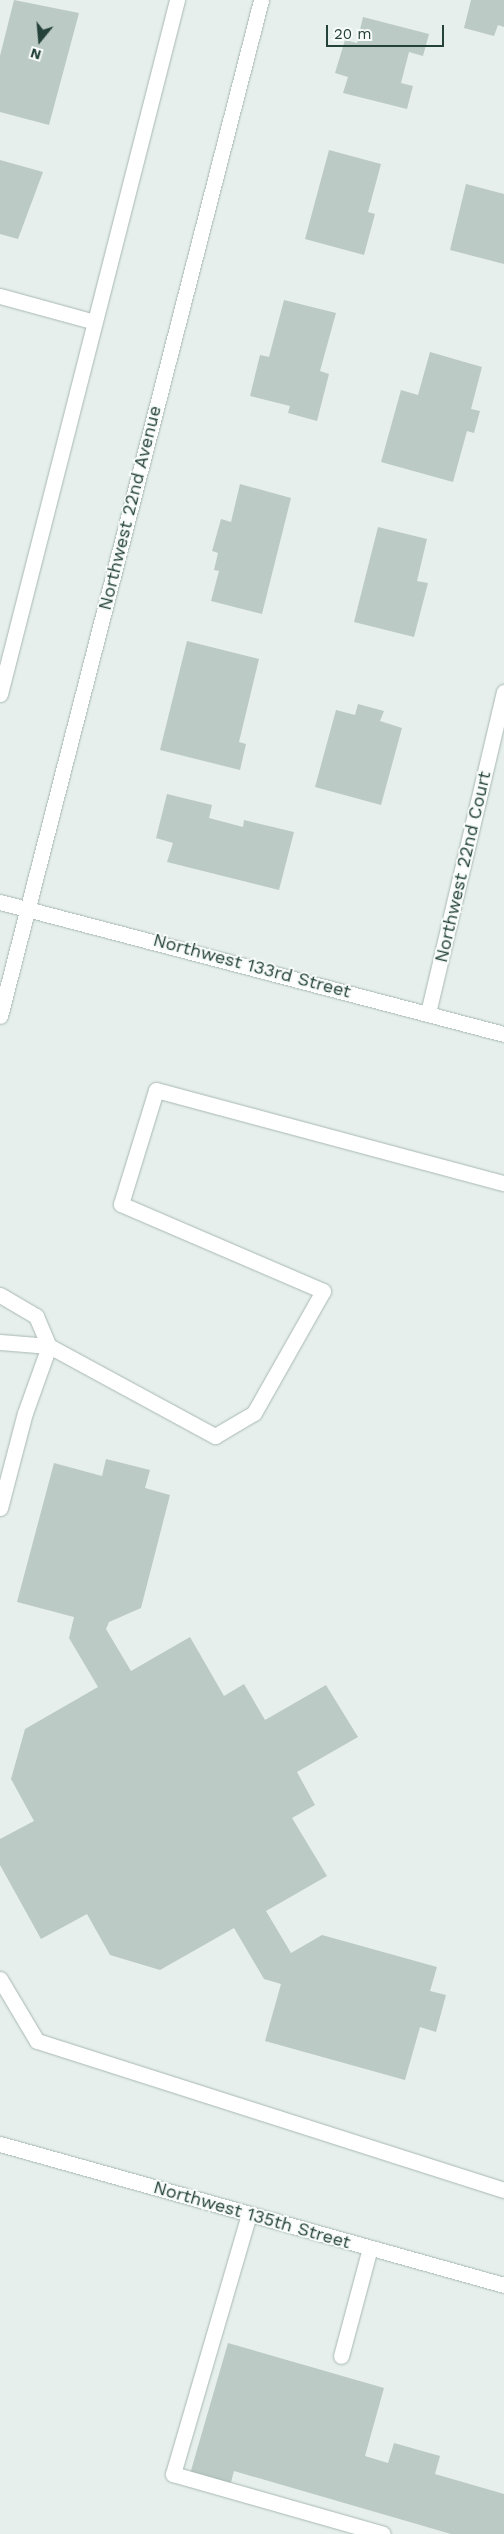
<!DOCTYPE html>
<style>
body{margin:0}
#map{position:relative;width:504px;height:2534px;overflow:hidden;background:#e6efeb;font-family:"Work Sans",sans-serif}
div>[style]{position:absolute}
.building>*{inset:0;background:#bbcac4}
.roads{filter:drop-shadow(0 0 1px #a8b8b2) drop-shadow(0 0 1px #a8b8b2)}
.service>*{height:15px;margin:-7.5px;padding:0 7.5px;transform-origin:7.5px;border-radius:7.5px;background:#fff}
.minor>*{height:15px;margin:-7.5px;padding:0 7.5px;transform-origin:7.5px;border-radius:7.5px;background:#fff}
.secondary>*{height:15px;margin:-7.5px;padding:0 7.5px;transform-origin:7.5px;border-radius:7.5px;background:#fff}
span{translate:-50% -50%;white-space:nowrap;text-align:center;line-height:1.15;-webkit-text-stroke:4px #f7fbf9;paint-order:stroke}
.street-label{font-size:18px;color:#24423a}
.north{position:absolute;left:15px;top:15px;width:50px;height:50px;-webkit-text-stroke:4px #f7fbf9;paint-order:stroke;rotate:197deg;font-size:14px;font-weight:700;line-height:20px;text-align:center;color:#24423a}
.north::after{content:'';display:block;margin:auto;width:18px;height:22px;background:#24423a;clip-path:polygon(50% 0,100% 100%,50% 72%,0 100%)}
.scale{position:absolute;left:326px;top:25px;width:118px;height:22px;box-sizing:border-box;border:2px solid #24423a;border-top:0;padding-left:6px;font-size:15px;line-height:18px;white-space:nowrap;color:#24423a;-webkit-text-stroke:4px #f7fbf9;paint-order:stroke}
</style>
<div id="map">
<div class="building">
<i style="clip-path:polygon(14px 0,79px 13px,49px 125px,0 112px,0 56px)"></i>
<i style="clip-path:polygon(471px 0,504px 0,504px 27px,498px 25px,494px 36px,464px 28px)"></i>
<i style="clip-path:polygon(363px 17px,429px 34px,423px 56px,409px 52px,401px 83px,413px 86px,407px 109px,343px 93px,348px 77px,335px 73px,345px 40px,357px 43px)"></i>
<i style="clip-path:polygon(329px 150px,381px 164px,368px 212px,375px 214px,364px 255px,305px 239px)"></i>
<i style="clip-path:polygon(0 160px,43px 172px,18px 239px,0 234px)"></i>
<i style="clip-path:polygon(466px 184px,504px 194px,504px 264px,450px 250px)"></i>
<i style="clip-path:polygon(284px 300px,336px 313px,320px 371px,329px 374px,317px 421px,288px 413px,290px 406px,250px 396px,260px 355px,269px 357px)"></i>
<i style="clip-path:polygon(430px 352px,482px 367px,471px 409px,480px 411px,474px 433px,467px 431px,453px 482px,381px 462px,401px 390px,418px 395px)"></i>
<i style="clip-path:polygon(240px 484px,291px 498px,262px 614px,211px 601px,219px 571px,214px 570px,218px 553px,212px 551px,221px 519px,231px 522px)"></i>
<i style="clip-path:polygon(378px 527px,427px 539px,417px 581px,428px 583px,414px 637px,354px 622px)"></i>
<i style="clip-path:polygon(187px 641px,259px 659px,239px 742px,246px 744px,240px 770px,160px 750px)"></i>
<i style="clip-path:polygon(358px 704px,384px 711px,380px 721px,402px 728px,381px 805px,315px 787px,336px 710px,355px 715px)"></i>
<i style="clip-path:polygon(167px 794px,212px 805px,209px 818px,243px 827px,244px 820px,294px 832px,279px 890px,167px 862px,173px 843px,156px 838px)"></i>
<i style="clip-path:polygon(106px 1459px,150px 1470px,145px 1488px,170px 1495px,141px 1608px,109px 1622px,106px 1629px,131px 1671px,190px 1637px,224px 1696px,244px 1684px,265px 1720px,326px 1685px,358px 1737px,297px 1772px,315px 1805px,292px 1818px,327px 1876px,266px 1911px,291px 1953px,322px 1935px,437px 1967px,430px 1991px,446px 1995px,436px 2032px,420px 2027px,405px 2080px,265px 2041px,281px 1984px,264px 1979px,234px 1928px,160px 1970px,110px 1955px,87px 1914px,41px 1939px,0 1865px,0 1839px,34px 1821px,11px 1779px,25px 1729px,98px 1687px,69px 1638px,74px 1617px,17px 1602px,54px 1463px,102px 1476px)"></i>
<i style="clip-path:polygon(228px 2343px,384px 2388px,365px 2456px,388px 2463px,394px 2443px,440px 2456px,435px 2474px,504px 2494px,504px 2534px,451px 2534px,234px 2471px,230px 2486px,190px 2474px)"></i>
</div>
<div class="roads">
<div class="service">
<i style="left:0;top:1295px;width:42px;rotate:30.3deg"></i>
<i style="left:36px;top:1316px;width:33px;rotate:67deg"></i>
<i style="left:49px;top:1346px;width:49px;rotate:-175.3deg"></i>
<i style="left:0;top:1508px;width:98px;rotate:-75.3deg"></i>
<i style="left:25px;top:1413px;width:71px;rotate:-70.3deg"></i>
<i style="left:49px;top:1346px;width:189px;rotate:28.5deg"></i>
<i style="left:215px;top:1436px;width:45px;rotate:-30.5deg"></i>
<i style="left:254px;top:1413px;width:140px;rotate:-60.5deg"></i>
<i style="left:323px;top:1291px;width:220px;rotate:-156.7deg"></i>
<i style="left:121px;top:1204px;width:119px;rotate:-72.9deg"></i>
<i style="left:156px;top:1090px;width:360px;rotate:15deg"></i>
<i style="left:0;top:1979px;width:72px;rotate:59.2deg"></i>
<i style="left:37px;top:2041px;width:490px;rotate:17.7deg"></i>
<i style="left:249px;top:2214px;width:271px;rotate:106.3deg"></i>
<i style="left:173px;top:2474px;width:218px;rotate:15.9deg"></i>
<i style="left:341px;top:2356px;width:112px;rotate:-75deg"></i>
</div>
<div class="minor">
<i style="left:0;top:296px;width:98px;rotate:15.3deg"></i>
<i style="left:0;top:902px;width:521px;rotate:14.68deg"></i>
<i style="left:428px;top:1013px;width:330px;rotate:-76.7deg"></i>
</div>
<div class="secondary">
<i style="left:0;top:694px;width:716px;rotate:-75.69deg"></i>
<i style="left:0;top:1016px;width:1049px;rotate:-75.59deg"></i>
<i style="left:0;top:2144px;width:523px;rotate:15.63deg"></i>
</div>
</div>
<div class="street-label">
<span style="left:130px;top:508px;rotate:-76deg">Northwest 22nd Avenue</span>
<span style="left:463px;top:867px;rotate:-77deg">Northwest 22nd Court</span>
<span style="left:252px;top:966px;rotate:15deg">Northwest 133rd Street</span>
<span style="left:252px;top:2215px;rotate:16deg">Northwest 135th Street</span>
</div>
<div class="north">N</div>
<div class="scale">20 m</div>
</div>
